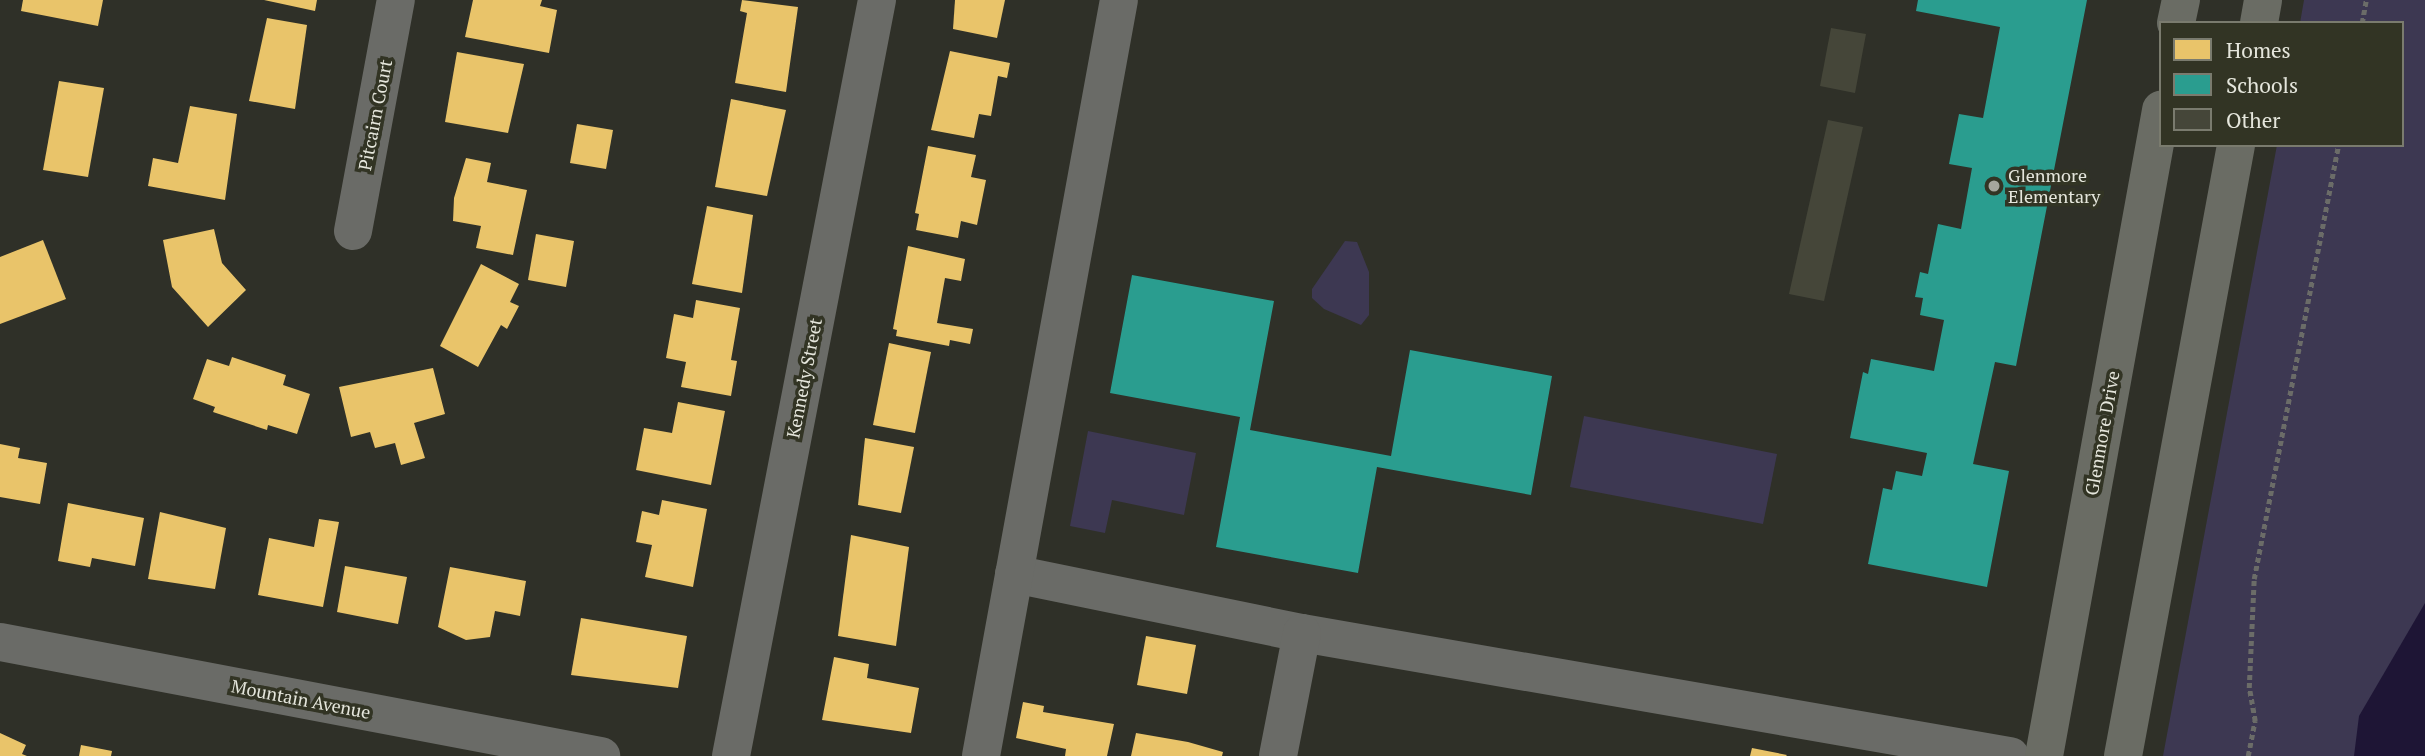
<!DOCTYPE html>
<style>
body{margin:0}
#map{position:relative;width:2425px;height:756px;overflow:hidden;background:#2f3028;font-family:"PT Serif",serif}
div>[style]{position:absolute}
.green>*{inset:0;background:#3d3852}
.water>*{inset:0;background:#1e1535}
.homes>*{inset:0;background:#e9c46a}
.schools>*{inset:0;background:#2a9d8f}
.building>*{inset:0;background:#454639}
.path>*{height:4.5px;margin-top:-2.25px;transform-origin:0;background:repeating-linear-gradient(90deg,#6b6c68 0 5px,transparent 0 8.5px)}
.minor>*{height:38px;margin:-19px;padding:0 19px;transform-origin:19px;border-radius:19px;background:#6a6b67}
.major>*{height:38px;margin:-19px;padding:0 19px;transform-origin:19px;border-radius:19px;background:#6a6c64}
.dots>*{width:19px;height:19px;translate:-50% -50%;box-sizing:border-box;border:4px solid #323424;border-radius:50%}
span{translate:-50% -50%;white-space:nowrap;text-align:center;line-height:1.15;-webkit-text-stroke:7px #323424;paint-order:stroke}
.street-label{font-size:18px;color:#e5e6dc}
.poi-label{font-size:18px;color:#e5e6dc}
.left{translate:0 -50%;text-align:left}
.legend{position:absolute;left:2159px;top:21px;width:245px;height:126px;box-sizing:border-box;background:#323424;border:2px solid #7a7b6e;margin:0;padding:9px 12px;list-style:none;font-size:21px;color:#e5e6dc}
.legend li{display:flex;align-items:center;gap:14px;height:35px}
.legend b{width:35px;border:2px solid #7a7b6e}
</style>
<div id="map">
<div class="green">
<i style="clip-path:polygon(2304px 0,2425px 0,2425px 756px,2163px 756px,2277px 145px,2402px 145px,2402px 23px,2300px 23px)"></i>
<i style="clip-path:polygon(1345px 241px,1357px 242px,1369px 272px,1369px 315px,1361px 325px,1324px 309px,1312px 298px,1312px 289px)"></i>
<i style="clip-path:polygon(1584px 416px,1777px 454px,1763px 524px,1570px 487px)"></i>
<i style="clip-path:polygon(1088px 431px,1196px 453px,1184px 515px,1112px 500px,1105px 533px,1070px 526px)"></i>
</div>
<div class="water">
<i style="clip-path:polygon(2425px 603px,2425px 756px,2354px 756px,2359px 716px)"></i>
</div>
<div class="homes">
<i style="clip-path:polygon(23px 0,103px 0,98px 26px,21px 11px)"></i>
<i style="clip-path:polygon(264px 0,317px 0,315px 11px)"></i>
<i style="clip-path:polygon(473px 0,542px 0,540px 6px,557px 10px,549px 53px,465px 37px)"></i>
<i style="clip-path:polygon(742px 0,798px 7px,786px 92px,735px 83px,747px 13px,740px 11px)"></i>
<i style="clip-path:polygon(955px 0,1005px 0,997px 38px,953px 29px)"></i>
<i style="clip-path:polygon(267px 18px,307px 25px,295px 109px,249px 101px)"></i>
<i style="clip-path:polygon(950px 51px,1010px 63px,1007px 78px,998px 76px,991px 116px,979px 114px,974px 138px,931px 130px)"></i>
<i style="clip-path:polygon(457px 52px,524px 64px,508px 133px,445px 122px)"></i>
<i style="clip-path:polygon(59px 81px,104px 88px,88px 177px,43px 170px)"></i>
<i style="clip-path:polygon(731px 99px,786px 110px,767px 196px,715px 187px)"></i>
<i style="clip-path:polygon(190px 106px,237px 114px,225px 200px,148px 186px,153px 158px,178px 163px)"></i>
<i style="clip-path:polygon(577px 124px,613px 130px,606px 169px,570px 163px)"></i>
<i style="clip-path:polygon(928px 146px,976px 155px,971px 177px,986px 180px,977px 225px,961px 221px,958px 238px,916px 230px,919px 214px,915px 213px)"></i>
<i style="clip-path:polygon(466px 158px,491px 163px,487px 182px,527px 190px,513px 255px,476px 248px,481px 226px,453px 221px,454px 198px)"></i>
<i style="clip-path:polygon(707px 206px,753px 215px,742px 293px,692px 284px)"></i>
<i style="clip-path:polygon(214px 229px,222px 263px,246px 290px,208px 327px,172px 287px,163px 240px)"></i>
<i style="clip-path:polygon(536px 234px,574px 241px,566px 287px,528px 280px)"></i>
<i style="clip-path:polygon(43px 240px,66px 299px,0 324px,0 257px)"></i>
<i style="clip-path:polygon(908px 246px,965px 259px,961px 281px,945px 278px,937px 323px,973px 329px,970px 344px,950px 340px,949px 346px,896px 336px,897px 330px,893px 329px)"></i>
<i style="clip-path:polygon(481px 264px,519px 284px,510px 302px,519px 306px,507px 329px,501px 325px,478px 367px,440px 346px)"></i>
<i style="clip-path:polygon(696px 300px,740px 308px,731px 360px,737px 361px,731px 396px,681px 387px,686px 362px,666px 358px,674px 314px,693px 318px)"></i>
<i style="clip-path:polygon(889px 343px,931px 352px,915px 433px,873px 425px)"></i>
<i style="clip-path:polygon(232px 357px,286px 375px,283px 385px,310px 394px,297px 434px,268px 425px,267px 430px,213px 412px,215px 407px,193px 399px,207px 359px,229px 366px)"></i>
<i style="clip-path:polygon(433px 368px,445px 414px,414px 423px,425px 458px,401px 465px,395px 443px,375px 448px,370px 432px,351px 437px,339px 387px)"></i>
<i style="clip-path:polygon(678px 402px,725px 411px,711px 485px,636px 470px,644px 428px,672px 433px)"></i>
<i style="clip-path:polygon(865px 438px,914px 447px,901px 513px,858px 505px)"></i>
<i style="clip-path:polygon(0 444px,20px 448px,18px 458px,47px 463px,40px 504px,0 497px)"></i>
<i style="clip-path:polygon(662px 500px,707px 509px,693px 587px,645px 577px,652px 545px,636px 542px,642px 511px,659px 515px)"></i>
<i style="clip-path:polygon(68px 503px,144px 518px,135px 566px,92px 558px,90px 567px,58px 561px)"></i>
<i style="clip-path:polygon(160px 512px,226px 528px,215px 589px,148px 579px)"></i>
<i style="clip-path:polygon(319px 519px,339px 522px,323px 607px,258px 595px,269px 538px,314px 547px)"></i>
<i style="clip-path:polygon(851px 535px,909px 547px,896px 646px,838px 636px)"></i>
<i style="clip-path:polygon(345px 566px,407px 577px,398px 624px,337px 612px)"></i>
<i style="clip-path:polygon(450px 567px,526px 581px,520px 616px,495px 611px,490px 637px,466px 640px,438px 627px)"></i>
<i style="clip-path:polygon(581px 618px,687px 636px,678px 688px,571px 675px)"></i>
<i style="clip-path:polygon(1146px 636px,1196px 645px,1187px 694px,1137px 685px)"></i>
<i style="clip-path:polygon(834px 657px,869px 664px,867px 678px,919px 688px,911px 733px,822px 720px)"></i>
<i style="clip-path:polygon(1023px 702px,1044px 706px,1043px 712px,1114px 724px,1107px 756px,1065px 756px,1066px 749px,1016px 738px)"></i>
<i style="clip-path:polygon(0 733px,26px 745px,22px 754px,27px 756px,0 756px)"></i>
<i style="clip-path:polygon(1136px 733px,1188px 742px,1223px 752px,1222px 756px,1131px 756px)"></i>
<i style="clip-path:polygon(81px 745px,112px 751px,111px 756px,79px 756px)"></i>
<i style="clip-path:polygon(1752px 748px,1787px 755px,1786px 756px,1750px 756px)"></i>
</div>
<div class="schools">
<i style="clip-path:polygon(1918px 0,2087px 0,2016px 366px,1995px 362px,1973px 464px,2009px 471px,1987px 587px,1868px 564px,1883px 488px,1892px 490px,1896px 471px,1922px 476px,1927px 453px,1850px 438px,1863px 372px,1868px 374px,1871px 359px,1934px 371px,1944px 320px,1920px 315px,1923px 298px,1915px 297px,1920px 272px,1928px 274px,1938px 224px,1961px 229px,1972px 168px,1949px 164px,1959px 114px,1983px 118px,2000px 27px,1916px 11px)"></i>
<i style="clip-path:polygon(1132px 275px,1274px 301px,1250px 430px,1391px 456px,1410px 350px,1552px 376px,1531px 495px,1377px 467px,1358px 573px,1216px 547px,1240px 417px,1110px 393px)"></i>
</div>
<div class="building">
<i style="clip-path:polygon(1831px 28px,1866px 34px,1855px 93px,1820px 86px)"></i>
<i style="clip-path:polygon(1828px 120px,1863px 127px,1824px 301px,1789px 294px)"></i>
</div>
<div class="path">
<i style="left:2362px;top:23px;width:23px;rotate:-80deg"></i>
<i style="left:2248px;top:756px;width:36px;rotate:-79deg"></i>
<i style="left:2255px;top:721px;width:34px;rotate:-100deg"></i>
<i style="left:2249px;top:688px;width:109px;rotate:-87.4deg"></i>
<i style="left:2254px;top:579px;width:442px;rotate:-79deg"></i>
</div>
<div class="minor">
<i style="left:353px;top:231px;width:235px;rotate:-79.5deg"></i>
<i style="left:1014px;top:574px;width:294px;rotate:11.6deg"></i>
<i style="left:1302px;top:633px;width:719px;rotate:9.86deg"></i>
<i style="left:0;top:642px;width:612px;rotate:10.74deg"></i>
<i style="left:731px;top:756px;width:770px;rotate:-79.07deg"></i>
<i style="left:981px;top:756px;width:768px;rotate:-79.66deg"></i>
<i style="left:1278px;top:756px;width:125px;rotate:-79deg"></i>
</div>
<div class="major">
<i style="left:2176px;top:23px;width:24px;rotate:-78deg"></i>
<i style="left:2259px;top:23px;width:23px;rotate:-80deg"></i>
<i style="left:2044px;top:756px;width:657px;rotate:-79.73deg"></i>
<i style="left:2123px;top:756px;width:621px;rotate:-79.52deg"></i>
</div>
<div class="dots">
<i style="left:1994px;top:186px;background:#a5a69d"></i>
</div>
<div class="street-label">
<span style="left:375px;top:115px;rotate:-79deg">Pitcairn Court</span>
<span style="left:804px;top:378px;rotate:-79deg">Kennedy Street</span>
<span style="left:2102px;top:433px;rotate:-80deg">Glenmore Drive</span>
<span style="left:301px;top:699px;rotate:11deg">Mountain Avenue</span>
</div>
<div class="poi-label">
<span class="left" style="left:2008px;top:186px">Glenmore<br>Elementary</span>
</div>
<ul class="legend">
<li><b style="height:19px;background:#e9c46a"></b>Homes</li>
<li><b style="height:19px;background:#2a9d8f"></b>Schools</li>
<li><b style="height:19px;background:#454639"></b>Other</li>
</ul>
</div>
